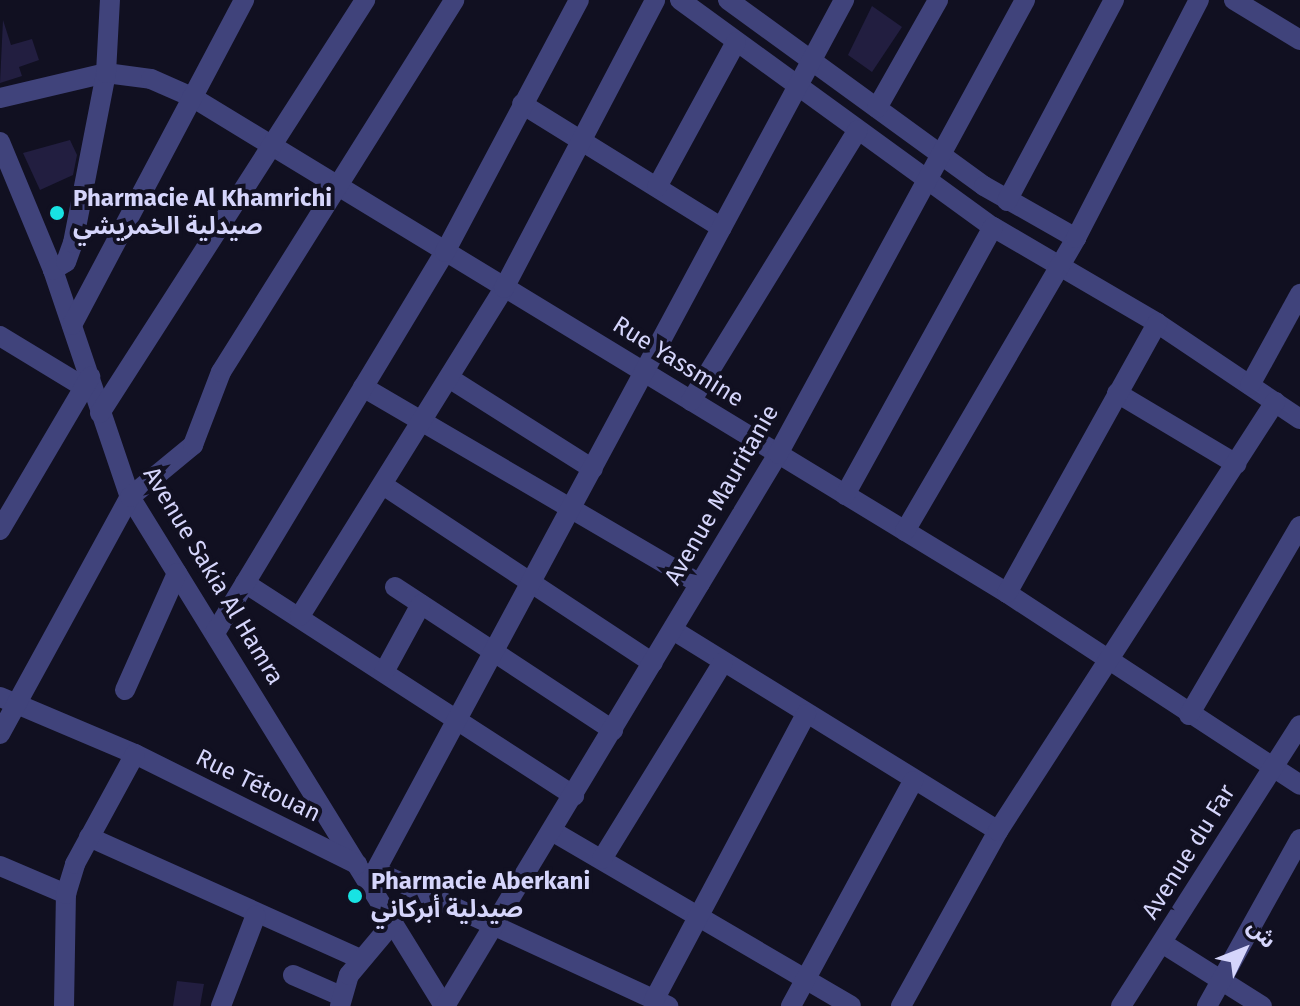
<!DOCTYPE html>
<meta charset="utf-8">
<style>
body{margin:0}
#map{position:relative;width:1300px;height:1006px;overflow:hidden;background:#111021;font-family:"Fira Sans","Noto Sans Arabic",sans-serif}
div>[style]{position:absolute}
.building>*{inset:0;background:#221e40}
.minor>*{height:20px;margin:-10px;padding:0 10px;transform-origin:10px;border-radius:10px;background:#40437b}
.dots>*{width:22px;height:22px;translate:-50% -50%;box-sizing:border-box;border:4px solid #111021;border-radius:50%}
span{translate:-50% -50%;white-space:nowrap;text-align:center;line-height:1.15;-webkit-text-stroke:8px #111021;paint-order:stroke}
.poi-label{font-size:24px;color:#d5d5fb;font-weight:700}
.left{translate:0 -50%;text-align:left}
.street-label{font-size:24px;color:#d5d5fb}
.north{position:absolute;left:1204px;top:910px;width:80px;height:80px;-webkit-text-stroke:6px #111021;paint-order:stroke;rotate:47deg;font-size:22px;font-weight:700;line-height:32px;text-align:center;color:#d5d5fb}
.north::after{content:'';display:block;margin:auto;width:28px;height:36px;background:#d5d5fb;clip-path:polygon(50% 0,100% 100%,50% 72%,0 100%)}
</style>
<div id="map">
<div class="building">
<i style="clip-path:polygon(872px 6px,902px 27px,872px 72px,848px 55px)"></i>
<i style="clip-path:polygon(3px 20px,11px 45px,32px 39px,39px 60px,19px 67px,22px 76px,0 83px)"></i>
<i style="clip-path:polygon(70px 140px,77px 155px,73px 175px,40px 190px,23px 153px)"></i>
<i style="clip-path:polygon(177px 981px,204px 984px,200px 1006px,173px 1006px)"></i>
</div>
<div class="minor">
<i style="left:680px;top:0;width:387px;rotate:36deg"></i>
<i style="left:993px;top:227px;width:190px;rotate:30.3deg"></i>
<i style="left:1157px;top:323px;width:172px;rotate:33.9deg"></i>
<i style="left:728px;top:0;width:316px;rotate:36deg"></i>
<i style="left:984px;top:186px;width:106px;rotate:29.5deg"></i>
<i style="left:1234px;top:0;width:77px;rotate:31.2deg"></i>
<i style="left:0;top:98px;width:109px;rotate:-13.3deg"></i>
<i style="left:106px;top:73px;width:45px;rotate:7.6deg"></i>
<i style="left:151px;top:79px;width:45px;rotate:23.7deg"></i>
<i style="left:192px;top:97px;width:954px;rotate:31.32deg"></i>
<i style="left:1007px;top:593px;width:350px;rotate:33.2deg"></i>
<i style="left:522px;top:104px;width:235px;rotate:31.8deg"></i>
<i style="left:877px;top:108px;width:124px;rotate:-60.5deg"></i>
<i style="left:0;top:142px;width:139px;rotate:67.5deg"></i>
<i style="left:53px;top:270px;width:240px;rotate:71.3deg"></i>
<i style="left:130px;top:497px;width:598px;rotate:58.33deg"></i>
<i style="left:657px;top:187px;width:165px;rotate:-61.4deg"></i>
<i style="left:1007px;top:201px;width:228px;rotate:-62deg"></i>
<i style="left:53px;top:270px;width:15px;rotate:-32deg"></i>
<i style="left:66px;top:262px;width:20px;rotate:-70deg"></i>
<i style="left:73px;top:243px;width:173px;rotate:-79deg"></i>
<i style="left:106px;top:73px;width:73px;rotate:-86.9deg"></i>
<i style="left:72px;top:325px;width:368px;rotate:-62.1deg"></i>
<i style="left:0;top:336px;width:98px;rotate:31.3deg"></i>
<i style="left:449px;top:378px;width:170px;rotate:32.3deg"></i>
<i style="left:1250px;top:385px;width:104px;rotate:-61.2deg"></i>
<i style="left:363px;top:387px;width:390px;rotate:30.3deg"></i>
<i style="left:1117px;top:393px;width:139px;rotate:30.8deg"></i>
<i style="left:691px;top:401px;width:318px;rotate:-58.4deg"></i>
<i style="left:100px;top:413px;width:491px;rotate:-57.3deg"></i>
<i style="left:383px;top:485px;width:323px;rotate:33.4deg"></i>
<i style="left:845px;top:495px;width:306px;rotate:-61.1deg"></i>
<i style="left:0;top:530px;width:178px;rotate:-59.5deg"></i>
<i style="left:905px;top:531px;width:339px;rotate:-59.7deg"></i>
<i style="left:1076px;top:238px;width:268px;rotate:-62.7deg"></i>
<i style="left:245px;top:583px;width:392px;rotate:32.9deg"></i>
<i style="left:395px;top:587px;width:261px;rotate:33.3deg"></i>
<i style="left:1007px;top:593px;width:309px;rotate:-60.9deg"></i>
<i style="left:300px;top:616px;width:386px;rotate:-58.1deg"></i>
<i style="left:504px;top:288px;width:325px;rotate:-62.3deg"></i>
<i style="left:673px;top:630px;width:382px;rotate:31.7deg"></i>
<i style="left:215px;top:633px;width:445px;rotate:-58.9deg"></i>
<i style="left:445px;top:252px;width:285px;rotate:-62deg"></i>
<i style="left:384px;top:672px;width:77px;rotate:-61.4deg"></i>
<i style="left:125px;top:690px;width:128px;rotate:-66deg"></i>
<i style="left:0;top:697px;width:147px;rotate:22.9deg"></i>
<i style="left:135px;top:754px;width:248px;rotate:26.4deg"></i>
<i style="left:1189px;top:715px;width:219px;rotate:-59.6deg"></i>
<i style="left:0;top:734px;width:270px;rotate:-61.3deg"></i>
<i style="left:130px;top:497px;width:82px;rotate:-39.5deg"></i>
<i style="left:193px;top:445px;width:78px;rotate:-69deg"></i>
<i style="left:221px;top:372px;width:439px;rotate:-57.9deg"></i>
<i style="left:552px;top:831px;width:346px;rotate:30.3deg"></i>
<i style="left:89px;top:837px;width:297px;rotate:24.2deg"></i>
<i style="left:602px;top:859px;width:231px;rotate:-58.4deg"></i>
<i style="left:0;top:866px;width:72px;rotate:23deg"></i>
<i style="left:376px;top:871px;width:322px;rotate:24.8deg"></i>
<i style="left:369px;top:883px;width:1003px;rotate:-61.72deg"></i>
<i style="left:1162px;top:943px;width:118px;rotate:32.2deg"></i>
<i style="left:293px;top:975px;width:52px;rotate:23.6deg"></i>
<i style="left:654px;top:1000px;width:324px;rotate:-62deg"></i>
<i style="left:64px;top:1006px;width:112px;rotate:-89deg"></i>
<i style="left:66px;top:894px;width:31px;rotate:-73deg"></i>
<i style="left:75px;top:864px;width:125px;rotate:-61.4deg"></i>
<i style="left:221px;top:1006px;width:97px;rotate:-69deg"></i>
<i style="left:340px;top:1006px;width:32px;rotate:-74deg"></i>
<i style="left:349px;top:975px;width:65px;rotate:-50deg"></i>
<i style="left:445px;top:1006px;width:645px;rotate:-58.9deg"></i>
<i style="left:778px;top:454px;width:517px;rotate:-61.45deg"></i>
<i style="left:791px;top:1006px;width:256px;rotate:-61.5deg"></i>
<i style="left:901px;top:1006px;width:200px;rotate:-61deg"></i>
<i style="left:998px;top:831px;width:511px;rotate:-57.15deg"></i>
<i style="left:1121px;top:1006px;width:333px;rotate:-57.5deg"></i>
<i style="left:1207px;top:1006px;width:191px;rotate:-60.9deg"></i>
</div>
<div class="dots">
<i style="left:57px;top:213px;background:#18e3e3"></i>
<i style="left:355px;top:896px;background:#18e3e3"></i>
</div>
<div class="poi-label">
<span class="left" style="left:73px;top:213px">Pharmacie Al Khamrichi<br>صيدلية الخمريشي</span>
<span class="left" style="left:371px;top:896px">Pharmacie Aberkani<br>صيدلية أبركاني</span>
</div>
<div class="street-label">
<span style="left:678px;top:362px;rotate:32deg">Rue Yassmine</span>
<span style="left:722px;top:495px;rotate:-60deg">Avenue Mauritanie</span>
<span style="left:213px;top:576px;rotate:59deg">Avenue Sakia Al Hamra</span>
<span style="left:258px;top:786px;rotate:26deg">Rue Tétouan</span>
<span style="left:1189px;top:852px;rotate:-58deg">Avenue du Far</span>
</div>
<div class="north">ش</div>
</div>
